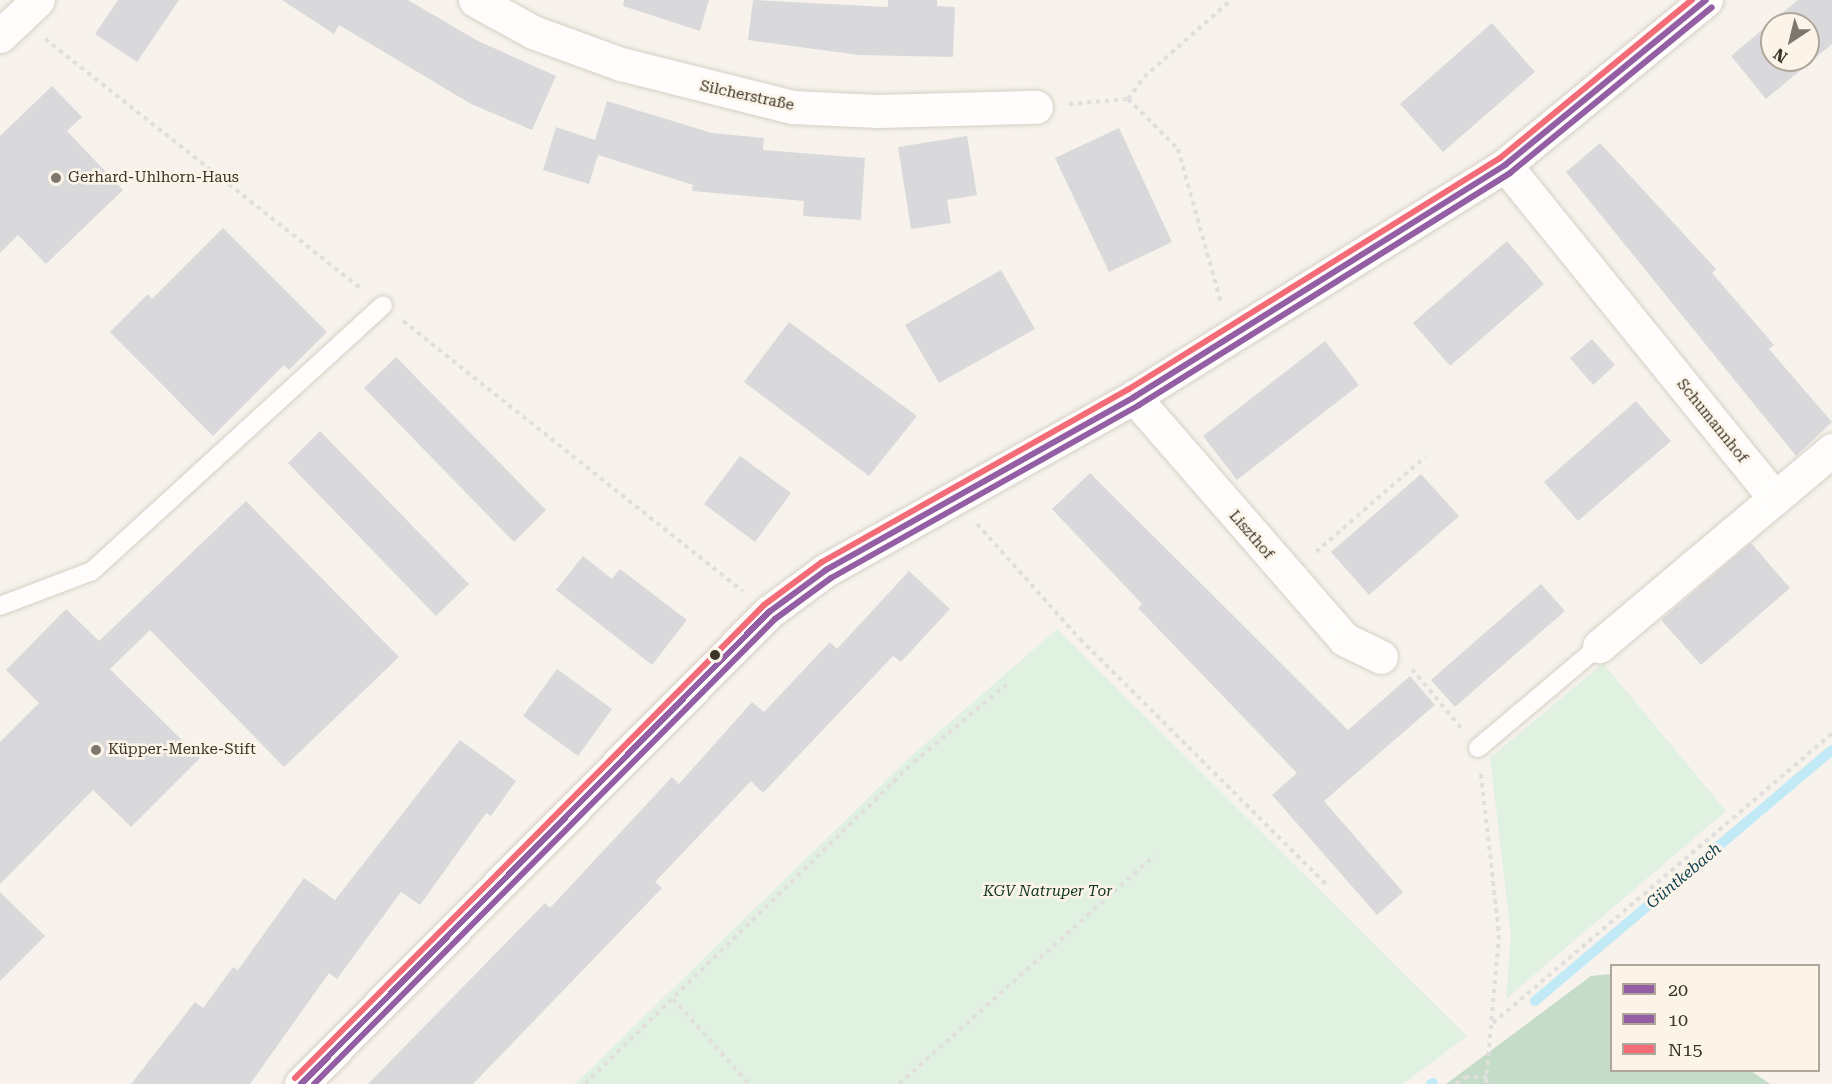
<!DOCTYPE html>
<meta charset="utf-8">
<style>
body{margin:0}
#map{position:relative;width:1832px;height:1084px;overflow:hidden;background:#f7f3ec;font-family:"Roboto Serif",serif}
div>[style]{position:absolute}
.green>*{inset:0;background:#e0f1e1}
.forest>*{inset:0;background:#c4dcc8}
.stream>*{height:10px;margin:-5px;padding:0 5px;transform-origin:5px;border-radius:5px;background:#c2eaf6}
.building>*{inset:0;background:#d9d8db}
.path>*{height:4px;margin-top:-2px;transform-origin:0;background:repeating-linear-gradient(90deg,#e0dfdd 0 4.5px,transparent 0 9px)}
.roads{filter:drop-shadow(0 0 2px #d5d0c6) drop-shadow(0 0 2px #d5d0c6)}
.lane>*{height:18px;margin:-9px;padding:0 9px;transform-origin:9px;border-radius:9px;background:#fefdfc}
.street>*{height:33px;margin:-16.5px;padding:0 16.5px;transform-origin:16.5px;border-radius:16.5px;background:#fefdfc}
.bus-1>*{height:6px;margin:-3px;padding:0 3px;transform-origin:3px;border-radius:3px;background:#945ea4}
.bus-2>*{height:6px;margin:-3px;padding:0 3px;transform-origin:3px;border-radius:3px;background:#945ea4}
.bus-3>*{height:6px;margin:-3px;padding:0 3px;transform-origin:3px;border-radius:3px;background:#f46b78}
.dots>*{width:16px;height:16px;translate:-50% -50%;box-sizing:border-box;border:3px solid #fcf4e8;border-radius:50%}
span{translate:-50% -50%;white-space:nowrap;text-align:center;line-height:1.15;-webkit-text-stroke:5px #fcf4e8;paint-order:stroke}
.street-label{font-size:15px;color:#3b3428}
.poi-label{font-size:15px;color:#3b3428}
.left{translate:0 -50%;text-align:left}
.park-label{font-size:15px;color:#0e341f;font-style:italic}
.water-label{font-size:16px;color:#0c3f4f;font-style:italic}
.legend{position:absolute;left:1610px;top:964px;width:210px;height:108px;box-sizing:border-box;background:#fcf4e8;border:2px solid #afa79b;margin:0;padding:8px 10px;list-style:none;font-size:18px;color:#3b3428}
.legend li{display:flex;align-items:center;gap:12px;height:30px}
.legend b{width:30px;border:2px solid #afa79b}
.north{position:absolute;left:1760px;top:12px;width:60px;height:60px;box-sizing:border-box;background:#fcf4e8;border:2px solid #afa79b;border-radius:50%;rotate:215deg;font-size:16px;font-weight:700;line-height:24px;text-align:center;color:#3b3428}
.north::after{content:'';display:block;margin:auto;width:21px;height:27px;background:#7d776d;clip-path:polygon(50% 0,100% 100%,50% 72%,0 100%)}
</style>
<div id="map">
<div class="green">
<i style="clip-path:polygon(1057px 629px,1467px 1036px,1403px 1084px,575px 1084px,909px 758px)"></i>
<i style="clip-path:polygon(1603px 663px,1726px 811px,1506px 999px,1511px 935px,1490px 758px)"></i>
</div>
<div class="forest">
<i style="clip-path:polygon(1611px 974px,1612px 1070px,1751px 1071px,1770px 1084px,1446px 1084px,1591px 976px)"></i>
</div>
<div class="stream">
<i style="left:1535px;top:1001px;width:389px;rotate:-40.2deg"></i>
<i style="left:1431px;top:1084px;width:2px;rotate:-27deg"></i>
</div>
<div class="building">
<i style="clip-path:polygon(118px 0,179px 0,137px 62px,95px 34px)"></i>
<i style="clip-path:polygon(282px 0,408px 0,478px 41px,556px 76px,532px 130px,471px 104px,339px 25px,334px 34px)"></i>
<i style="clip-path:polygon(624px 0,709px 0,700px 31px,623px 6px)"></i>
<i style="clip-path:polygon(753px 0,888px 7px,888px 0,937px 0,937px 6px,955px 7px,953px 57px,859px 55px,748px 40px)"></i>
<i style="clip-path:polygon(evenodd,1798px 0,1832px 0,1832px 44px,1766px 99px,1731px 56px,1798px 0,1772px 24px,1808px 24px,1808px 60px,1772px 60px,1772px 24px)"></i>
<i style="clip-path:polygon(1492px 23px,1535px 72px,1443px 152px,1400px 104px)"></i>
<i style="clip-path:polygon(52px 86px,82px 117px,67px 131px,123px 190px,46px 264px,18px 235px,0 253px,0 136px)"></i>
<i style="clip-path:polygon(607px 101px,712px 133px,764px 138px,763px 150px,865px 158px,861px 220px,803px 216px,804px 201px,692px 191px,693px 185px,598px 155px,589px 184px,543px 170px,556px 127px,595px 140px)"></i>
<i style="clip-path:polygon(1119px 128px,1172px 242px,1109px 272px,1055px 158px)"></i>
<i style="clip-path:polygon(967px 136px,977px 195px,947px 200px,951px 223px,911px 229px,898px 147px)"></i>
<i style="clip-path:polygon(1600px 143px,1716px 269px,1712px 273px,1774px 345px,1769px 349px,1832px 422px,1796px 456px,1566px 172px)"></i>
<i style="clip-path:polygon(223px 228px,327px 332px,289px 370px,284px 365px,213px 436px,110px 332px,148px 294px,152px 299px)"></i>
<i style="clip-path:polygon(1507px 241px,1544px 284px,1450px 366px,1413px 323px)"></i>
<i style="clip-path:polygon(1001px 270px,1035px 329px,939px 383px,905px 325px)"></i>
<i style="clip-path:polygon(789px 322px,917px 416px,869px 476px,744px 382px)"></i>
<i style="clip-path:polygon(1592px 339px,1615px 365px,1593px 385px,1570px 358px)"></i>
<i style="clip-path:polygon(1325px 341px,1359px 385px,1237px 480px,1203px 436px)"></i>
<i style="clip-path:polygon(396px 357px,546px 510px,514px 542px,364px 388px)"></i>
<i style="clip-path:polygon(1636px 401px,1671px 441px,1578px 521px,1544px 482px)"></i>
<i style="clip-path:polygon(320px 431px,469px 584px,436px 616px,288px 463px)"></i>
<i style="clip-path:polygon(740px 456px,791px 493px,755px 542px,704px 504px)"></i>
<i style="clip-path:polygon(1090px 473px,1348px 730px,1410px 676px,1435px 705px,1324px 801px,1403px 892px,1377px 915px,1272px 795px,1297px 773px,1138px 608px,1142px 604px,1052px 509px)"></i>
<i style="clip-path:polygon(1421px 474px,1459px 516px,1369px 595px,1331px 552px)"></i>
<i style="clip-path:polygon(246px 501px,399px 657px,284px 767px,150px 630px,110px 669px,200px 758px,131px 827px,93px 790px,0 884px,0 742px,39px 703px,6px 670px,66px 609px,99px 641px)"></i>
<i style="clip-path:polygon(1751px 543px,1790px 588px,1701px 665px,1661px 620px)"></i>
<i style="clip-path:polygon(583px 556px,612px 579px,620px 569px,687px 620px,652px 665px,556px 590px)"></i>
<i style="clip-path:polygon(909px 571px,950px 609px,901px 662px,893px 656px,763px 793px,751px 781px,655px 882px,662px 888px,473px 1084px,368px 1084px,545px 903px,550px 908px,672px 777px,679px 784px,752px 702px,764px 712px,830px 642px,837px 649px)"></i>
<i style="clip-path:polygon(1541px 584px,1565px 611px,1455px 707px,1431px 680px)"></i>
<i style="clip-path:polygon(557px 669px,612px 709px,578px 756px,523px 716px)"></i>
<i style="clip-path:polygon(460px 740px,516px 781px,491px 816px,486px 813px,420px 905px,401px 892px,337px 979px,329px 973px,250px 1084px,131px 1084px,195px 1002px,203px 1008px,233px 967px,238px 970px,304px 878px,335px 900px)"></i>
<i style="clip-path:polygon(0 892px,45px 936px,0 981px)"></i>
</div>
<div class="path">
<i style="left:45px;top:39px;width:404px;rotate:38.3deg"></i>
<i style="left:1128px;top:99px;width:27px;rotate:-54deg"></i>
<i style="left:1144px;top:77px;width:116px;rotate:-41.5deg"></i>
<i style="left:1069px;top:104px;width:59px;rotate:-4.8deg"></i>
<i style="left:1128px;top:99px;width:71px;rotate:45deg"></i>
<i style="left:1178px;top:149px;width:160px;rotate:74.4deg"></i>
<i style="left:403px;top:321px;width:434px;rotate:38.5deg"></i>
<i style="left:977px;top:524px;width:154px;rotate:48.2deg"></i>
<i style="left:1080px;top:639px;width:351px;rotate:44.9deg"></i>
<i style="left:1316px;top:552px;width:145px;rotate:-41.1deg"></i>
<i style="left:1412px;top:669px;width:77px;rotate:50.3deg"></i>
<i style="left:1481px;top:774px;width:162px;rotate:83.6deg"></i>
<i style="left:1499px;top:935px;width:150px;rotate:95deg"></i>
<i style="left:673px;top:999px;width:114px;rotate:48.2deg"></i>
<i style="left:1493px;top:1023px;width:446px;rotate:-40.5deg"></i>
<i style="left:585px;top:1084px;width:460px;rotate:-44.4deg"></i>
<i style="left:914px;top:762px;width:121px;rotate:-40deg"></i>
<i style="left:899px;top:1084px;width:343px;rotate:-41.8deg"></i>
<i style="left:1456px;top:1084px;width:11px;rotate:-38deg"></i>
<i style="left:1465px;top:1077px;width:23px"></i>
</div>
<div class="roads">
<div class="lane">
<i style="left:0;top:606px;width:98px;rotate:-20.8deg"></i>
<i style="left:92px;top:571px;width:394px;rotate:-42.4deg"></i>
<i style="left:1478px;top:748px;width:158px;rotate:-40.1deg"></i>
</div>
<div class="street">
<i style="left:475px;top:0;width:66px;rotate:28.9deg"></i>
<i style="left:533px;top:32px;width:94px;rotate:20deg"></i>
<i style="left:621px;top:64px;width:176px;rotate:14.1deg"></i>
<i style="left:792px;top:107px;width:86px;rotate:2.7deg"></i>
<i style="left:878px;top:111px;width:158px;rotate:-1.5deg"></i>
<i style="left:0;top:36px;width:52px;rotate:-43.5deg"></i>
<i style="left:1505px;top:165px;width:429px;rotate:51deg"></i>
<i style="left:1775px;top:498px;width:230px;rotate:139.9deg"></i>
<i style="left:1134px;top:397px;width:320px;rotate:49deg"></i>
<i style="left:1344px;top:639px;width:41px;rotate:25.9deg"></i>
<i style="left:1775px;top:498px;width:75px;rotate:-40.1deg"></i>
<i style="left:301px;top:1084px;width:665px;rotate:-45.24deg"></i>
<i style="left:769px;top:612px;width:71px;rotate:-36.4deg"></i>
<i style="left:826px;top:570px;width:353px;rotate:-29.3deg"></i>
<i style="left:1134px;top:397px;width:438px;rotate:-32deg"></i>
<i style="left:1505px;top:165px;width:260px;rotate:-39.4deg"></i>
</div>
</div>
<div class="bus-1">
<i style="left:301px;top:1084px;width:665px;rotate:-45.24deg"></i>
<i style="left:769px;top:612px;width:71px;rotate:-36.4deg"></i>
<i style="left:826px;top:570px;width:353px;rotate:-29.3deg"></i>
<i style="left:1134px;top:397px;width:438px;rotate:-32deg"></i>
<i style="left:1505px;top:165px;width:260px;rotate:-39.4deg"></i>
</div>
<div class="bus-2">
<i style="left:314px;top:1084px;width:655px;rotate:-45.25deg"></i>
<i style="left:775px;top:619px;width:69px;rotate:-36.2deg"></i>
<i style="left:831px;top:578px;width:353px;rotate:-29.3deg"></i>
<i style="left:1139px;top:405px;width:438px;rotate:-32deg"></i>
<i style="left:1510px;top:173px;width:261px;rotate:-39.4deg"></i>
</div>
<div class="bus-3">
<i style="left:295px;top:1078px;width:666px;rotate:-45.24deg"></i>
<i style="left:764px;top:605px;width:72px;rotate:-36.6deg"></i>
<i style="left:822px;top:562px;width:352px;rotate:-29.4deg"></i>
<i style="left:1129px;top:389px;width:437px;rotate:-31.9deg"></i>
<i style="left:1500px;top:158px;width:249px;rotate:-39.5deg"></i>
</div>
<div class="dots">
<i style="left:56px;top:178px;background:#7d776d"></i>
<i style="left:715px;top:655px;background:#3b3428"></i>
<i style="left:96px;top:750px;background:#7d776d"></i>
</div>
<div class="street-label">
<span style="left:747px;top:96px;rotate:12deg">Silcherstraße</span>
<span style="left:1712px;top:421px;rotate:51deg">Schumannhof</span>
<span style="left:1251px;top:535px;rotate:49deg">Liszthof</span>
</div>
<div class="poi-label">
<span class="left" style="left:68px;top:178px">Gerhard-Uhlhorn-Haus</span>
<span class="left" style="left:108px;top:750px">Küpper-Menke-Stift</span>
</div>
<div class="park-label">
<span style="left:1048px;top:892px">KGV Natruper Tor</span>
</div>
<div class="water-label">
<span style="left:1684px;top:876px;rotate:-40deg">Güntkebach</span>
</div>
<ul class="legend">
<li><b style="height:8px;background:#945ea4"></b>20</li>
<li><b style="height:8px;background:#945ea4"></b>10</li>
<li><b style="height:8px;background:#f46b78"></b>N15</li>
</ul>
<div class="north">N</div>
</div>
